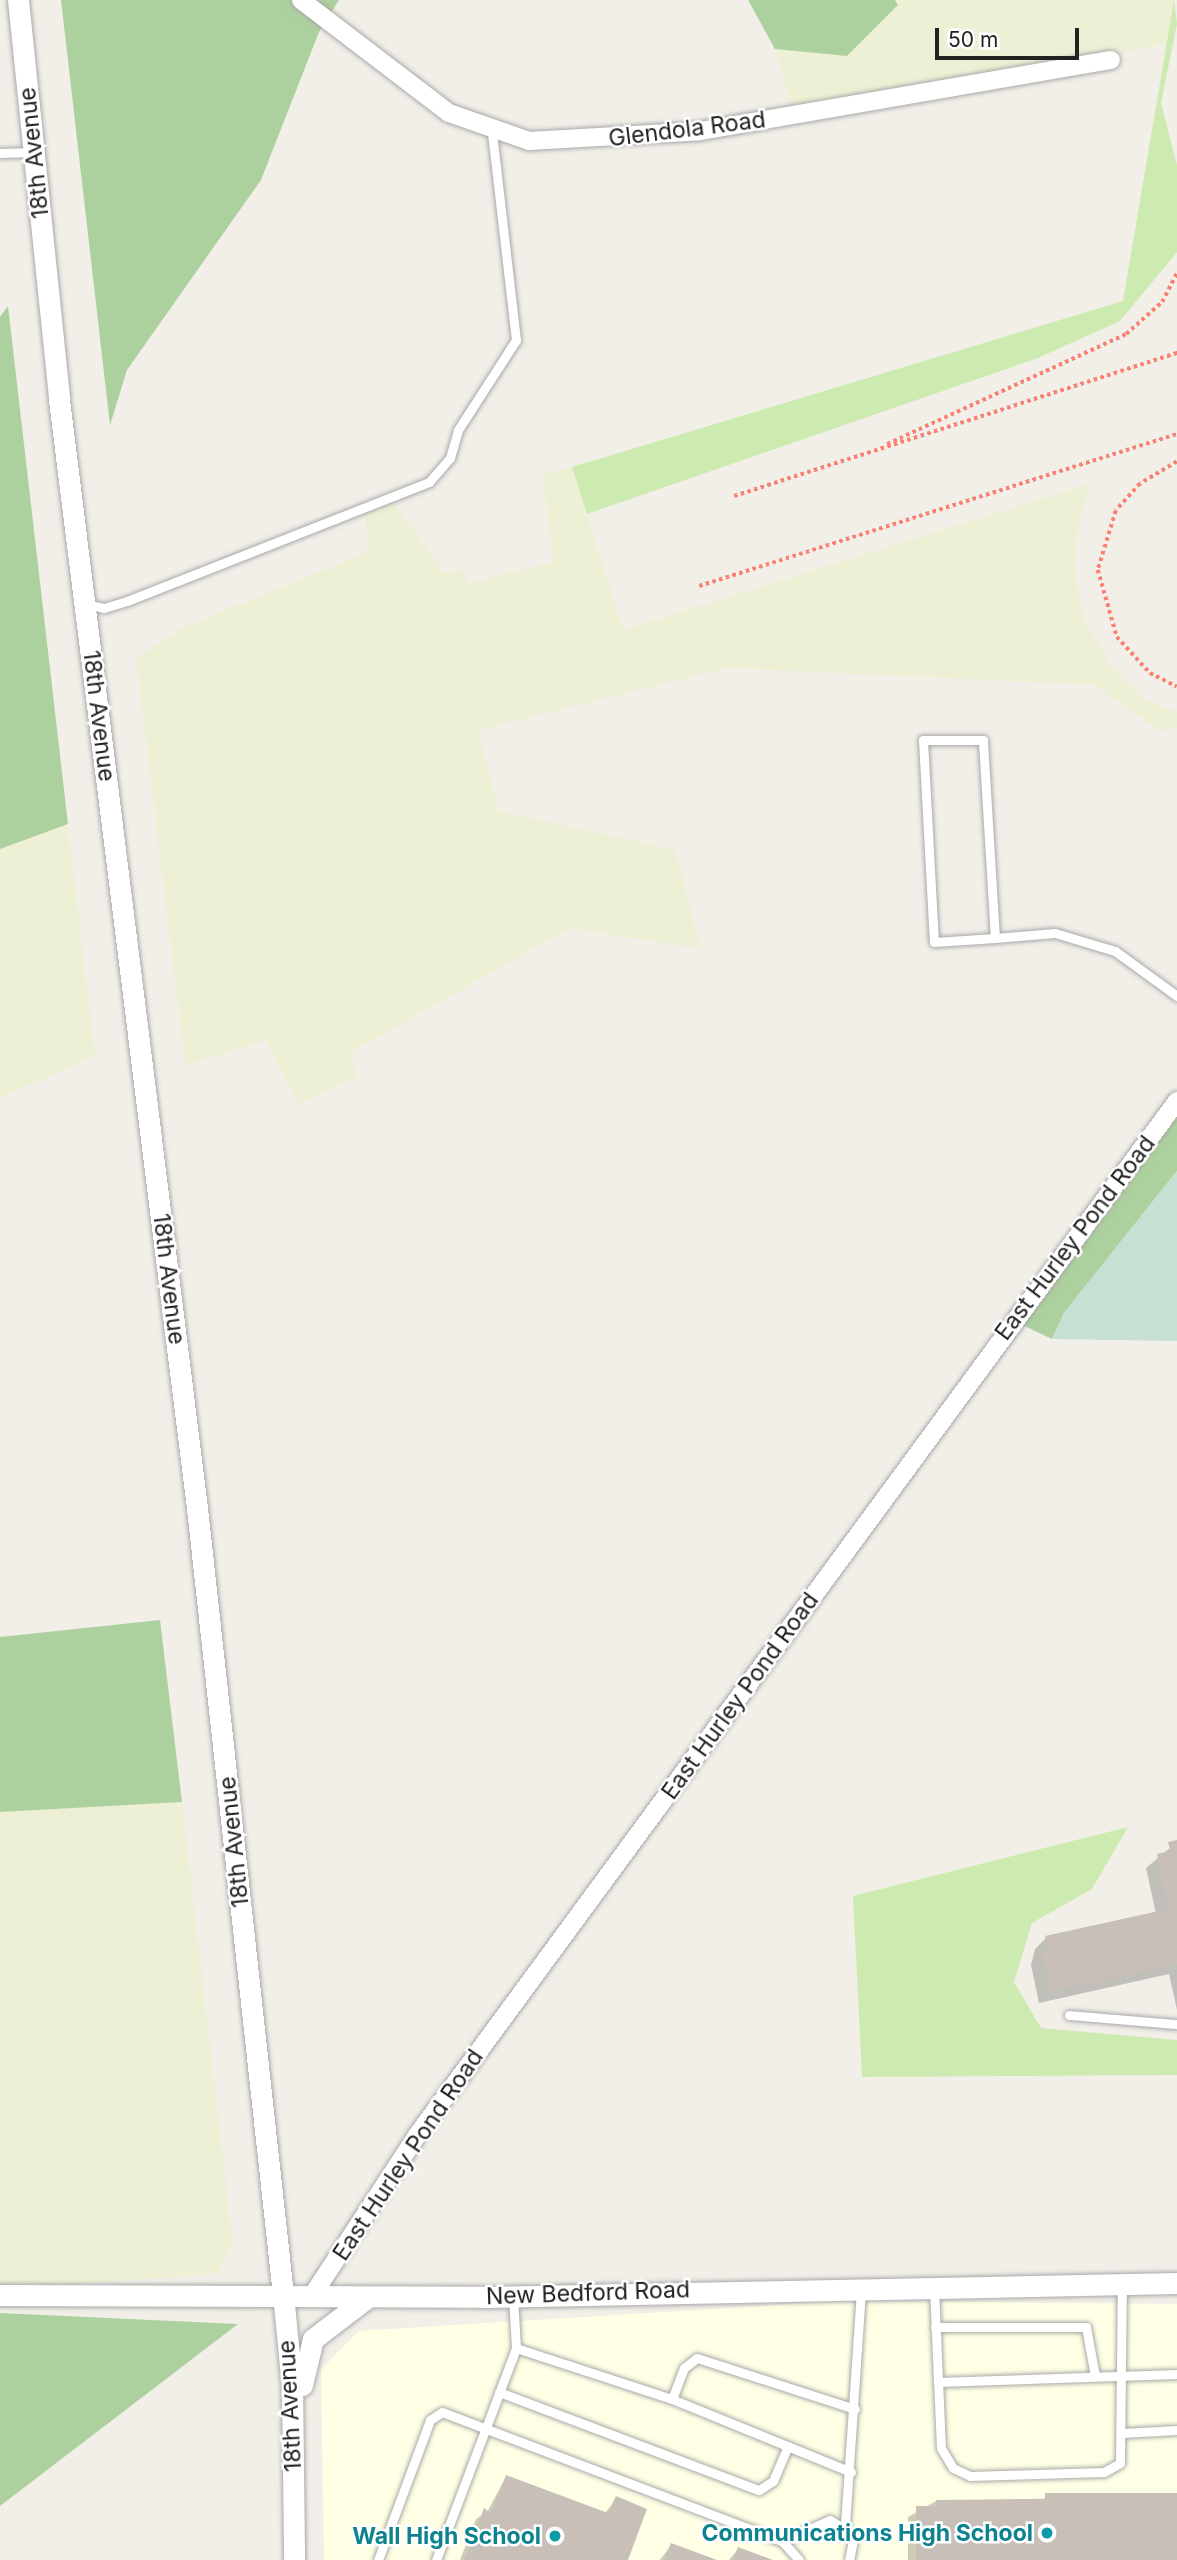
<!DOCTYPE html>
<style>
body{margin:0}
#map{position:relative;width:1177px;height:2560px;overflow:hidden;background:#f2efe9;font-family:Inter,sans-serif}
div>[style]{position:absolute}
.education>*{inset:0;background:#ffffe5}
.farmland>*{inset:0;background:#eef0d5}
.grass>*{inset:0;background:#cdebb0}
.forest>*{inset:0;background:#add19e}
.wetland>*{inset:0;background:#c6e0d4}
.shadow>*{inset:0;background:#0003}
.building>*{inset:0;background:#c7bfb8}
.path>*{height:3.5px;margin-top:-1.75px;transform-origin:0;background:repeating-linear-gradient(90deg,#fa8072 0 3.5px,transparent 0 7px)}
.roads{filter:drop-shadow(0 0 2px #a9a9a9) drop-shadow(0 0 2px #a9a9a9)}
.service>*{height:9px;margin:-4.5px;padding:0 4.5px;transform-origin:4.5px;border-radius:4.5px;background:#fff}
.minor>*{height:18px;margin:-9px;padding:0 9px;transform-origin:9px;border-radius:9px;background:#fff}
.tertiary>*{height:21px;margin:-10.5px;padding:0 10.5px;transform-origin:10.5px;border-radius:10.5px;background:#fff}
.dots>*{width:19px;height:19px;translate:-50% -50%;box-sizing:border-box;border:4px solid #fff;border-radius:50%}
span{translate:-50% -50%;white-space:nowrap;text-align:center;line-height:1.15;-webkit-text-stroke:5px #fff;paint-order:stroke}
.street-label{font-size:23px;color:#222}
.culture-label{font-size:23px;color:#0d838f;font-weight:700}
.right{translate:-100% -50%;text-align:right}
.scale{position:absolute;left:935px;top:28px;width:144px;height:32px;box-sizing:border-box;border:4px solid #222;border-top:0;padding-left:9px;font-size:21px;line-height:24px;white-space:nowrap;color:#222;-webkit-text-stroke:5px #fff;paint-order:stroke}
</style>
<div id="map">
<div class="education">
<i style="clip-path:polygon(838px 2301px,1177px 2304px,1177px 2560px,324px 2560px,321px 2370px,358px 2331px)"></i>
</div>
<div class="farmland">
<i style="clip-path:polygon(895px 0,1174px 0,1168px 43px,795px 116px,775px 49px,847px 56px,898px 5px)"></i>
<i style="clip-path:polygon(572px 467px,623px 630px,1092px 483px,1079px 521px,1075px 569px,1083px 617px,1109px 663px,1145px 699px,1177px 712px,1177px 727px,1160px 731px,1095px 685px,726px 668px,478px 730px,499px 811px,675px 850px,701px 949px,570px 928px,349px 1054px,358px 1077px,299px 1104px,266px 1041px,185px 1065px,136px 658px,184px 627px,368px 552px,365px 511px,393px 502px,445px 573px,464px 569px,468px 583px,554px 562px,542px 475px)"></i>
<i style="clip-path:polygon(68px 824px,95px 1056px,0 1098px,0 849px)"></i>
<i style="clip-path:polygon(182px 1802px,233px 2245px,217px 2274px,0 2289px,0 1812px)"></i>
</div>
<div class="grass">
<i style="clip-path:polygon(1174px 0,1177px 24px,1161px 103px,1177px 165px,1177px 252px,1120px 321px,1038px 358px,587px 514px,572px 467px,1123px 301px)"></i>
<i style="clip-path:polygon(1128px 1827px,1092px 1889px,1032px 1923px,1014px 1982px,1041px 2028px,1177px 2040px,1177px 2075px,862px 2077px,853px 1896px)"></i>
</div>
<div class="forest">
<i style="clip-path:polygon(61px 0,339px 0,319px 32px,261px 180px,127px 370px,110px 425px)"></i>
<i style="clip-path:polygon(748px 0,895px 0,898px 5px,847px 56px,775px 49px)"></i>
<i style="clip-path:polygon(8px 306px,68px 824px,0 849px,0 317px)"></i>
<i style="clip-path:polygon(1177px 1093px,1177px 1171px,1064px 1313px,1052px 1339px,1012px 1320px)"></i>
<i style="clip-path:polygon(160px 1620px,182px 1802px,0 1812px,0 1637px)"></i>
<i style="clip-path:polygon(0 2313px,238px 2324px,0 2506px)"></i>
</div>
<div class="wetland">
<i style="clip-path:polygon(1177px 1171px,1177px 1341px,1052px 1339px,1064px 1313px)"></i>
</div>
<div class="shadow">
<i style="clip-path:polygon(1177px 1842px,1177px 2010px,1169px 1974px,1039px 2003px,1031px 1965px,1035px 1949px,1046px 1938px,1156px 1914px,1146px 1868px)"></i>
<i style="clip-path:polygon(506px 2477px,605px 2513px,617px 2498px,626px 2560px,460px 2560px,476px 2519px,487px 2512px)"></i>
<i style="clip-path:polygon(1177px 2496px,1177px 2560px,908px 2560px,908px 2517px,936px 2501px)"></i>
<i style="clip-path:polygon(671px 2545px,713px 2560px,660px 2560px)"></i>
<i style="clip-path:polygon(738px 2549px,769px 2560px,729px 2560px)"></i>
</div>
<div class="building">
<i style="clip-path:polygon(1177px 1840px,1177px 1964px,1050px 1992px,1042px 1952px,1048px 1950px,1045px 1936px,1168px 1909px,1157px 1854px,1170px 1851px,1168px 1842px)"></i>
<i style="clip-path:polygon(506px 2475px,608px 2513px,616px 2496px,647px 2509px,628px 2560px,464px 2560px,484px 2508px,491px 2513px)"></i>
<i style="clip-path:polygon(1045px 2493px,1177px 2493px,1177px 2560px,916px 2560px,916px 2506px,936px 2506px,936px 2500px,1045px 2499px)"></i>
<i style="clip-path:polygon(671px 2543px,717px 2560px,664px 2560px)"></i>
<i style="clip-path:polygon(738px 2547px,773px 2560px,733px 2560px)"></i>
</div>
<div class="path">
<i style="left:887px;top:444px;width:263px;rotate:-24.7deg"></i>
<i style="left:1126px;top:334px;width:48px;rotate:-41.6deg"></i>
<i style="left:1162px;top:302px;width:33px;rotate:-63deg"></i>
<i style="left:1177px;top:462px;width:43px;rotate:149.3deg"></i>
<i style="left:1140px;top:484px;width:36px;rotate:132deg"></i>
<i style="left:1116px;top:511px;width:62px;rotate:107deg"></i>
<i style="left:1098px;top:570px;width:70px;rotate:74.2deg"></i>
<i style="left:1117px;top:637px;width:49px;rotate:47.5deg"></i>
<i style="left:1150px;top:673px;width:30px;rotate:27deg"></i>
<i style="left:734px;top:496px;width:466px;rotate:-17.9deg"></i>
<i style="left:699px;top:586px;width:502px;rotate:-17.64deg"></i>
</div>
<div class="roads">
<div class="service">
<i style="left:0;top:153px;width:32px;rotate:-2deg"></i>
<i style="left:85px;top:604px;width:19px;rotate:12deg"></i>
<i style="left:104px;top:608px;width:24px;rotate:-17deg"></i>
<i style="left:127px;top:601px;width:325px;rotate:-21.5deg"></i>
<i style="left:429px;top:482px;width:32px;rotate:-49deg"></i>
<i style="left:450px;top:458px;width:29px;rotate:-74deg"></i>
<i style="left:458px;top:430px;width:107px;rotate:-57.2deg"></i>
<i style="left:516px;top:340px;width:210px;rotate:-96.6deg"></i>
<i style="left:995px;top:938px;width:198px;rotate:-93.5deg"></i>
<i style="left:983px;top:740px;width:60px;rotate:180deg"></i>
<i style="left:923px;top:740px;width:202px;rotate:86.9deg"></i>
<i style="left:934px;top:942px;width:61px;rotate:-3.8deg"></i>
<i style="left:995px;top:938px;width:60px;rotate:-4.8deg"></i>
<i style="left:1055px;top:933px;width:63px;rotate:16.7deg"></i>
<i style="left:1115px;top:951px;width:77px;rotate:36deg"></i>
<i style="left:1069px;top:2015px;width:108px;rotate:4.8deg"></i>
<i style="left:934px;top:2288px;width:160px;rotate:87.5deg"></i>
<i style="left:941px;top:2448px;width:23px;rotate:59deg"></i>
<i style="left:953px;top:2468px;width:19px;rotate:25deg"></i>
<i style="left:970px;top:2476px;width:134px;rotate:-1.7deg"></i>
<i style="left:1104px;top:2472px;width:18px;rotate:-29deg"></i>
<i style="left:1120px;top:2463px;width:177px;rotate:-89.4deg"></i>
<i style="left:935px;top:2327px;width:151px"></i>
<i style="left:1086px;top:2327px;width:50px;rotate:79.6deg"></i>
<i style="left:516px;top:2348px;width:164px;rotate:18.1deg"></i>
<i style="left:938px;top:2382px;width:239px;rotate:-1.9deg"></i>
<i style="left:499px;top:2392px;width:278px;rotate:20.7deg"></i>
<i style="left:759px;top:2490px;width:17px;rotate:-33deg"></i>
<i style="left:773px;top:2481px;width:38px;rotate:-67deg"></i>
<i style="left:1122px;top:2433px;width:55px;rotate:-3.1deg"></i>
<i style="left:851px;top:2472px;width:193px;rotate:-157.8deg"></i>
<i style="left:672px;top:2399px;width:33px;rotate:-69deg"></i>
<i style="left:684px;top:2368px;width:16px;rotate:-38deg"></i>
<i style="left:697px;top:2358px;width:166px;rotate:17.9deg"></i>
<i style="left:845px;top:2525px;width:237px;rotate:-86.1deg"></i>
<i style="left:782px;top:2541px;width:52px;rotate:-23.6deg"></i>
<i style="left:830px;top:2520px;width:28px;rotate:32deg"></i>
<i style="left:854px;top:2535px;width:25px;rotate:101deg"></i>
<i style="left:378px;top:2560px;width:149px;rotate:-69.6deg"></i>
<i style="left:430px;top:2420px;width:14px;rotate:-34deg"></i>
<i style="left:442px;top:2412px;width:364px;rotate:20.8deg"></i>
<i style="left:782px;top:2541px;width:25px;rotate:48deg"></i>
<i style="left:436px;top:2560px;width:227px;rotate:-69.3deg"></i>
<i style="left:516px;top:2348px;width:52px;rotate:-93.3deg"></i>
</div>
<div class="minor">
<i style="left:301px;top:0;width:186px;rotate:37.4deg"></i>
<i style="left:449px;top:113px;width:85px;rotate:19.3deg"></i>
<i style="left:529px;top:141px;width:171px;rotate:-3.3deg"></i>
<i style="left:700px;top:131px;width:417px;rotate:-9.8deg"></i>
<i style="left:312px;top:2296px;width:194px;rotate:-56.8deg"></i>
<i style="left:418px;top:2134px;width:1282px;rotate:-53.69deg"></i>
</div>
<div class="tertiary">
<i style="left:18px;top:0;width:402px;rotate:84.1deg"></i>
<i style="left:59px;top:400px;width:1117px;rotate:82.9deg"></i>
<i style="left:197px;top:1508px;width:791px;rotate:83.76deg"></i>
<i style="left:283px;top:2294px;width:92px;rotate:84.4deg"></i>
<i style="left:292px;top:2386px;width:174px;rotate:89.3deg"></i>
<i style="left:0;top:2295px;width:482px;rotate:0.2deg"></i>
<i style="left:482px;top:2297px;width:695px;rotate:-1.15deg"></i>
<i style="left:302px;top:2385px;width:47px;rotate:-76.6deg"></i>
<i style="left:313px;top:2339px;width:69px;rotate:-37.4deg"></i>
</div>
</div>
<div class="dots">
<i style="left:1047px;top:2533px;background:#0f9aa8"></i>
<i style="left:555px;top:2536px;background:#0f9aa8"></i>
</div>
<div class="street-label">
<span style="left:687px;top:129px;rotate:-7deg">Glendola Road</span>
<span style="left:34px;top:153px;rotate:-96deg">18th Avenue</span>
<span style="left:99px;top:716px;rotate:83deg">18th Avenue</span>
<span style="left:1075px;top:1238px;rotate:-53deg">East Hurley Pond Road</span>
<span style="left:169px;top:1279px;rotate:83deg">18th Avenue</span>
<span style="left:740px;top:1696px;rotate:-54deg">East Hurley Pond Road</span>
<span style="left:234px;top:1842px;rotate:-96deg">18th Avenue</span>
<span style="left:408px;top:2155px;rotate:-56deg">East Hurley Pond Road</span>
<span style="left:588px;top:2293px;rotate:-2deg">New Bedford Road</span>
<span style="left:290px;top:2406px;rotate:-93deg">18th Avenue</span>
</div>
<div class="culture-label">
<span class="right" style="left:1033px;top:2533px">Communications High School</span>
<span class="right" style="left:541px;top:2536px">Wall High School</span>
</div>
<div class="scale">50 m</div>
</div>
